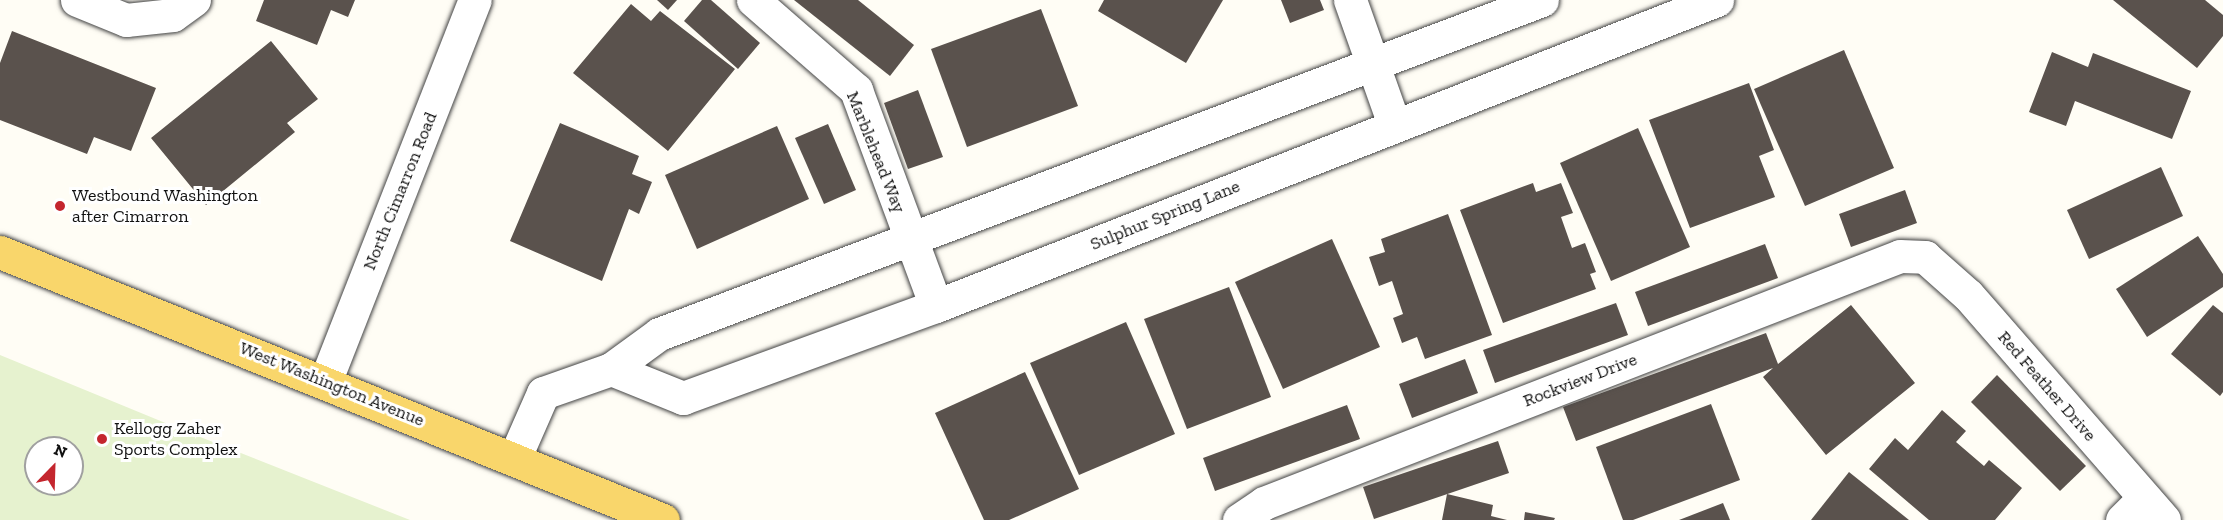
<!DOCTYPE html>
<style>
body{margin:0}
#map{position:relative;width:2223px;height:520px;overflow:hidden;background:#fffdf5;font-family:"Zilla Slab",serif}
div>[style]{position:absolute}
.pitch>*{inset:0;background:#e6f2cf}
.building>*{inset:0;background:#5a524d}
.roads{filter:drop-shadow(0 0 2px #444) drop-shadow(0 0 2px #444)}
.minor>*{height:33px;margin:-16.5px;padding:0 16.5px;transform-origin:16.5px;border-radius:16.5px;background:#fff}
.major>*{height:33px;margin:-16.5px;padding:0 16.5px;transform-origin:16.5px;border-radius:16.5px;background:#f9d66b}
.dots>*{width:16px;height:16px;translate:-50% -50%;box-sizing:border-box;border:3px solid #fff;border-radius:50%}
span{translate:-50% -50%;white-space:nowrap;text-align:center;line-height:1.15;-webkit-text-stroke:6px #fff;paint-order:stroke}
.street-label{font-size:18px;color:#111}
.poi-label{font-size:18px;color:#111}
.left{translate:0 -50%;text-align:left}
.north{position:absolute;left:24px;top:436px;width:60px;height:60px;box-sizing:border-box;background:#fff;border:2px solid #a0a0a0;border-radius:50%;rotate:23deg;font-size:16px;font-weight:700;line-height:24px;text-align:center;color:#111}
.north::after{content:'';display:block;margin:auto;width:21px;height:27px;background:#c4262e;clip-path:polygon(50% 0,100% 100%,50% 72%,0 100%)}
</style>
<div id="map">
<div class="pitch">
<i style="clip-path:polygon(evenodd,0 355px,180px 429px,410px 520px,0 520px,0 355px,36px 448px,72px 448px,72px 484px,36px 484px,36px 448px)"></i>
</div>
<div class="building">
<i style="clip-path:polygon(264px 0,355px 0,348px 17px,331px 10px,317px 45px,256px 21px)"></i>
<i style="clip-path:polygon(657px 0,677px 0,668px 10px)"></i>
<i style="clip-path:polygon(702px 0,711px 0,760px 43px,738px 69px,684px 21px)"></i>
<i style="clip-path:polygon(794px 0,858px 0,914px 45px,890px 76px)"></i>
<i style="clip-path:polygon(1104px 0,1223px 0,1186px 63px,1098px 11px)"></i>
<i style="clip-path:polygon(1281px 0,1320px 0,1324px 10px,1290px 23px)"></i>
<i style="clip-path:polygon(2113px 0,2205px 0,2223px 15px,2223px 36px,2197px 68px)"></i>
<i style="clip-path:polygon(631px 4px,651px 21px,660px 11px,735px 69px,668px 151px,573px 73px)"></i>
<i style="clip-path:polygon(1041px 9px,1078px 106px,967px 147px,931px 49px)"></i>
<i style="clip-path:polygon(12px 31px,156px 88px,131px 151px,94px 137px,87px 154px,0 120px,0 63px)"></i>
<i style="clip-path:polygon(271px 41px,318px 99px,287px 123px,295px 132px,206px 205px,151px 138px)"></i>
<i style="clip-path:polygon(1844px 50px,1894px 168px,1805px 206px,1754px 89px)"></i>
<i style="clip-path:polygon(2052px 52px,2088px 67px,2093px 53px,2191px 91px,2172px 139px,2075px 101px,2066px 126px,2029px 112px)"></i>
<i style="clip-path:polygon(1749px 83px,1774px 150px,1759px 156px,1775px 197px,1690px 228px,1649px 120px)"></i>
<i style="clip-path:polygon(918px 90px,943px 157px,908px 169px,884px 103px)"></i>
<i style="clip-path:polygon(560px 123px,639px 156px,632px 174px,652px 182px,639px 214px,629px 209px,602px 281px,510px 241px)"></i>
<i style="clip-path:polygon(828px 124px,856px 190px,824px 204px,795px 138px)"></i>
<i style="clip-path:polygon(777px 126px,809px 199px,697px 249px,665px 175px)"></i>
<i style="clip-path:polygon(1638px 128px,1690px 247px,1611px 281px,1560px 163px)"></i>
<i style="clip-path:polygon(2161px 167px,2183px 216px,2089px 259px,2067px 210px)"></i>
<i style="clip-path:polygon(1533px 183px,1536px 192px,1561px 183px,1573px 213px,1561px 217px,1572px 248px,1585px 243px,1596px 272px,1590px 274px,1596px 289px,1503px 323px,1460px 210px)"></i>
<i style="clip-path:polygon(1905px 190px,1917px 223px,1851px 247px,1839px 214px)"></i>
<i style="clip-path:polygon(1448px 214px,1492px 335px,1425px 359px,1417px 337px,1402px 343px,1393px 318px,1403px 314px,1392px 281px,1379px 286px,1369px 257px,1385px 252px,1381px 239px)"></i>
<i style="clip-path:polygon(2198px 236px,2223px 274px,2223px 287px,2147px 337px,2116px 289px)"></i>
<i style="clip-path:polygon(1332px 239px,1380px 347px,1283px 389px,1235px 282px)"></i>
<i style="clip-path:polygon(1765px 244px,1778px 278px,1648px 326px,1635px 292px)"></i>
<i style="clip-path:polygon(1229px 287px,1271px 397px,1187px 429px,1144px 319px)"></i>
<i style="clip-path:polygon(1616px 303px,1628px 335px,1495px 383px,1483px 350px)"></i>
<i style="clip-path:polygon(1851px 305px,1915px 383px,1826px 455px,1763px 377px,1773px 368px,1576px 441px,1563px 407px,1766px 333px,1778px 364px)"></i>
<i style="clip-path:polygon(2213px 305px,2223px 313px,2223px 392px,2220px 396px,2171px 354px)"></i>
<i style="clip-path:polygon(1126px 322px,1175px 434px,1079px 475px,1030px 363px)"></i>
<i style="clip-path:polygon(1465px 359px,1478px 393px,1412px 418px,1399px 384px)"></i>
<i style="clip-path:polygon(1025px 372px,1079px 489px,1009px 520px,984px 520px,935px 413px)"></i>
<i style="clip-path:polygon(1997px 375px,2086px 466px,2060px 491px,1971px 402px)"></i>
<i style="clip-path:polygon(1711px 404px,1740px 480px,1633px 520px,1623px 520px,1596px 447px)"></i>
<i style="clip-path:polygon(1347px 405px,1360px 439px,1215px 491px,1203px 458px)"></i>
<i style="clip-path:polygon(1942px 410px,1966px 431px,1956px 442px,1984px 466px,1989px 460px,2022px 488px,1995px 520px,1929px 520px,1869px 469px,1895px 438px,1908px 450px)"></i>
<i style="clip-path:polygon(1498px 441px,1509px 473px,1374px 519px,1363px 487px)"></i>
<i style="clip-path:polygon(1849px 472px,1909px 520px,1811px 520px)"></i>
<i style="clip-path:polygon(1447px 494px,1493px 505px,1491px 516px,1507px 520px,1442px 520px)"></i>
<i style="clip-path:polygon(1723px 503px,1730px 520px,1679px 520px)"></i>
<i style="clip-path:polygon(1525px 512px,1555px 518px,1554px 520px,1524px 520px)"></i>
</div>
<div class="roads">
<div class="minor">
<i style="left:77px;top:0;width:53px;rotate:22.2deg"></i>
<i style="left:126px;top:20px;width:47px;rotate:-6.1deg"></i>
<i style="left:173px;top:15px;width:26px;rotate:-36deg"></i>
<i style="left:753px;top:0;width:137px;rotate:41.1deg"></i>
<i style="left:856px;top:90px;width:230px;rotate:69.7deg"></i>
<i style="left:1350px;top:0;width:132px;rotate:70.5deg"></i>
<i style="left:611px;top:369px;width:78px;rotate:21.9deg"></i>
<i style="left:683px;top:398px;width:269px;rotate:-20deg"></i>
<i style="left:936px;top:306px;width:839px;rotate:-21.4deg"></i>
<i style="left:325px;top:382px;width:410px;rotate:-68.6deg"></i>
<i style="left:514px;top:459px;width:72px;rotate:-66.3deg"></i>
<i style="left:543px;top:393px;width:72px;rotate:-19.4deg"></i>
<i style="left:611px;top:369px;width:59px;rotate:-36.1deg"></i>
<i style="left:659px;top:334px;width:944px;rotate:-20.72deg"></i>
<i style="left:1239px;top:520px;width:30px;rotate:-34deg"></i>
<i style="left:1264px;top:503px;width:682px;rotate:-21.22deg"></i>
<i style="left:1900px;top:256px;width:25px;rotate:2deg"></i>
<i style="left:1925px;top:257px;width:57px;rotate:41.5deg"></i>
<i style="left:1968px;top:295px;width:298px;rotate:48.9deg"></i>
<i style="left:2122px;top:520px;width:30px;rotate:-45deg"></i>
</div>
<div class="major">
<i style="left:0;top:252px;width:715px;rotate:22.01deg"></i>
</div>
</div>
<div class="dots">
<i style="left:60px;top:206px;background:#c4262e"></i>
<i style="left:102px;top:439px;background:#c4262e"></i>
</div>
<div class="street-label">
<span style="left:876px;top:152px;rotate:68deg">Marblehead Way</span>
<span style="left:400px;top:191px;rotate:-68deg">North Cimarron Road</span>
<span style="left:1165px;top:215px;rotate:-22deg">Sulphur Spring Lane</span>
<span style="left:1580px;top:380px;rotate:-21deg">Rockview Drive</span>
<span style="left:332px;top:384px;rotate:22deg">West Washington Avenue</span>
<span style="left:2047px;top:386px;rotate:49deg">Red Feather Drive</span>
</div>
<div class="poi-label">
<span class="left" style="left:72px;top:206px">Westbound Washington<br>after Cimarron</span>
<span class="left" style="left:114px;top:439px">Kellogg Zaher<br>Sports Complex</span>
</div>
<div class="north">N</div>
</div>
